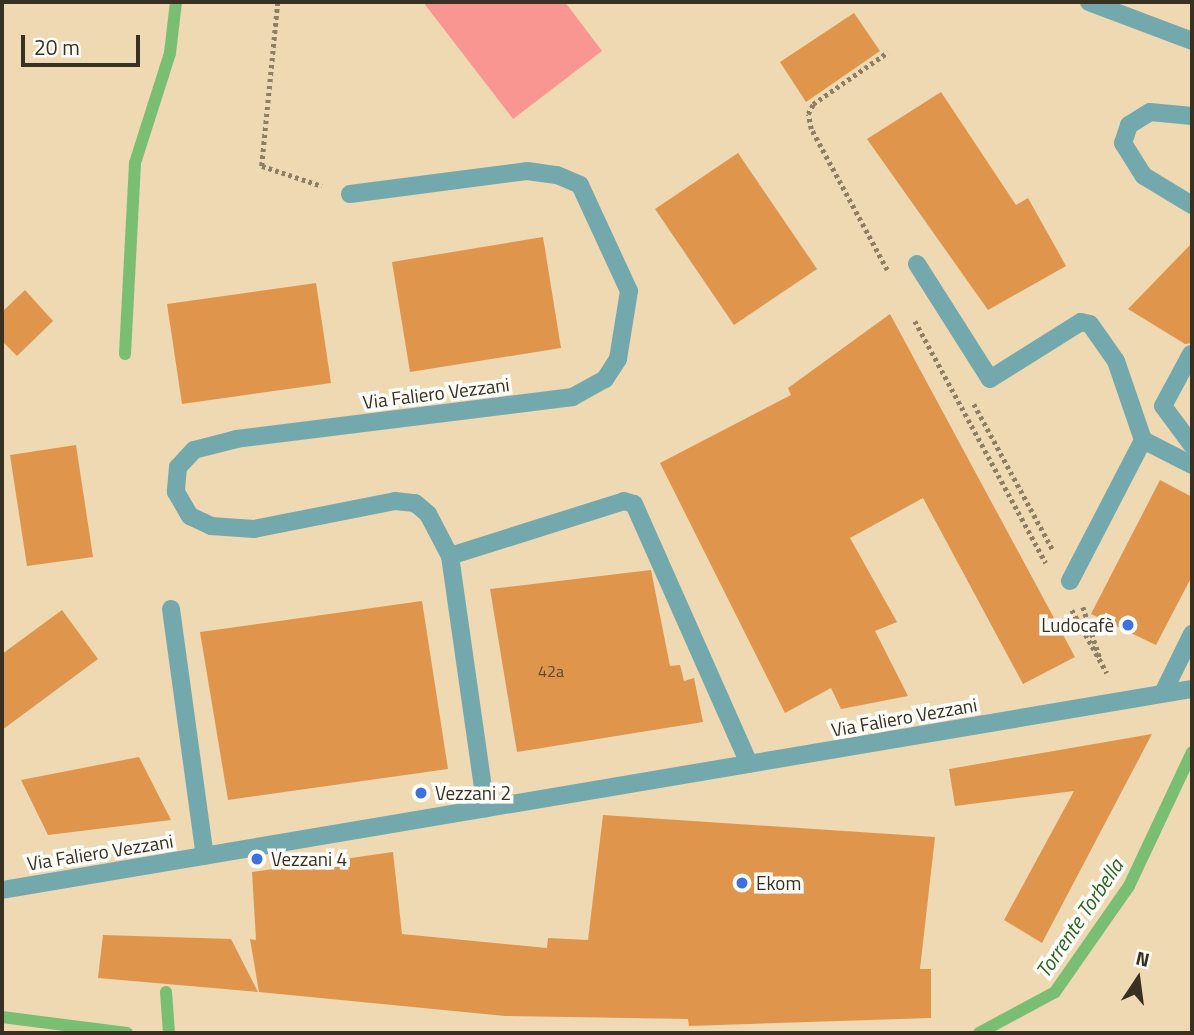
<!DOCTYPE html>
<meta charset="utf-8">
<style>
body{margin:0}
#map{position:relative;width:1194px;height:1035px;overflow:hidden;background:#eed9b3;font-family:"Titillium Web",sans-serif}
div>[style]{position:absolute}
.green>*{inset:0;background:#fa9692}
.stream>*{height:12px;margin:-6px;padding:0 6px;transform-origin:6px;border-radius:6px;background:#79be73}
.building>*{inset:0;background:#e0954d}
.path>*{height:4.5px;margin-top:-2.25px;transform-origin:0;background:repeating-linear-gradient(90deg,#8d7f65 0 3.5px,transparent 0 7px)}
.minor>*{height:18px;margin:-9px;padding:0 9px;transform-origin:9px;border-radius:9px;background:#73a9ad}
.dots>*{width:19px;height:19px;translate:-50% -50%;box-sizing:border-box;border:4px solid #fefcf9;border-radius:50%}
span{translate:-50% -50%;white-space:nowrap;text-align:center;line-height:1.15;-webkit-text-stroke:7px #fefcf9;paint-order:stroke}
.number-label{font-size:16px;color:#62492c}
.number-label span{-webkit-text-stroke-width:0}
.street-label{font-size:19px;color:#383021}
.poi-label{font-size:19px;color:#383021}
.right{translate:-100% -50%;text-align:right}
.left{translate:0 -50%;text-align:left}
.water-label{font-size:21px;color:#22661f;font-style:italic}
.frame{position:absolute;inset:0;border:4px solid #383021;pointer-events:none}
.north{position:absolute;left:1103px;top:944px;width:70px;height:70px;-webkit-text-stroke:5px #fefcf9;paint-order:stroke;rotate:13deg;font-size:19px;font-weight:700;line-height:28px;text-align:center;color:#383021}
.north::after{content:'';display:block;margin:auto;width:24px;height:32px;background:#383021;clip-path:polygon(50% 0,100% 100%,50% 72%,0 100%)}
.scale{position:absolute;left:21px;top:35px;width:119px;height:32px;box-sizing:border-box;border:4px solid #383021;border-top:0;padding-left:9px;font-size:21px;line-height:24px;white-space:nowrap;color:#383021;-webkit-text-stroke:5px #fefcf9;paint-order:stroke}
</style>
<div id="map">
<div class="green">
<i style="clip-path:polygon(423px 2px,565px 2px,602px 51px,513px 119px)"></i>
</div>
<div class="stream">
<i style="left:125px;top:354px;width:191px;rotate:-87deg"></i>
<i style="left:135px;top:163px;width:115px;rotate:-72.3deg"></i>
<i style="left:170px;top:53px;width:51px;rotate:-83.3deg"></i>
<i style="left:166px;top:992px;width:41px;rotate:85.8deg"></i>
<i style="left:2px;top:1017px;width:126px;rotate:7.3deg"></i>
<i style="left:979px;top:1033px;width:86px;rotate:-28.3deg"></i>
<i style="left:1055px;top:992px;width:129px;rotate:-55.1deg"></i>
<i style="left:1129px;top:886px;width:148px;rotate:-64.8deg"></i>
</div>
<div class="building">
<i style="clip-path:polygon(854px 13px,880px 51px,806px 102px,780px 62px)"></i>
<i style="clip-path:polygon(941px 92px,1016px 205px,1028px 198px,1066px 266px,988px 310px,867px 139px)"></i>
<i style="clip-path:polygon(738px 153px,817px 269px,734px 325px,655px 209px)"></i>
<i style="clip-path:polygon(543px 237px,561px 348px,410px 372px,392px 262px)"></i>
<i style="clip-path:polygon(1192px 243px,1192px 343px,1185px 344px,1128px 309px)"></i>
<i style="clip-path:polygon(316px 283px,331px 383px,182px 404px,167px 304px)"></i>
<i style="clip-path:polygon(25px 290px,53px 321px,17px 356px,2px 341px,2px 312px)"></i>
<i style="clip-path:polygon(890px 314px,1075px 657px,1023px 684px,923px 498px,850px 538px,897px 622px,875px 631px,908px 696px,841px 709px,831px 688px,785px 713px,660px 463px,791px 395px,788px 388px)"></i>
<i style="clip-path:polygon(76px 445px,93px 557px,27px 566px,10px 455px)"></i>
<i style="clip-path:polygon(1160px 480px,1192px 497px,1192px 576px,1156px 645px,1091px 614px)"></i>
<i style="clip-path:polygon(651px 570px,670px 666px,680px 665px,684px 681px,694px 678px,703px 722px,517px 752px,490px 589px)"></i>
<i style="clip-path:polygon(422px 601px,448px 769px,228px 800px,200px 632px)"></i>
<i style="clip-path:polygon(62px 610px,98px 659px,2px 730px,2px 654px)"></i>
<i style="clip-path:polygon(1152px 734px,1042px 943px,1004px 920px,1074px 791px,955px 806px,949px 769px)"></i>
<i style="clip-path:polygon(139px 757px,171px 820px,48px 835px,21px 780px)"></i>
<i style="clip-path:polygon(603px 815px,935px 837px,920px 969px,931px 969px,931px 1018px,689px 1026px,688px 1019px,505px 1016px,259px 992px,250px 939px,256px 940px,252px 872px,393px 852px,402px 934px,547px 948px,548px 938px,588px 940px)"></i>
<i style="clip-path:polygon(103px 935px,231px 939px,258px 992px,98px 978px)"></i>
</div>
<div class="path">
<i style="left:278px;top:2px;width:165px;rotate:95.6deg"></i>
<i style="left:262px;top:166px;width:63px;rotate:18.4deg"></i>
<i style="left:887px;top:270px;width:160px;rotate:-118.3deg"></i>
<i style="left:811px;top:129px;width:15px;rotate:-101deg"></i>
<i style="left:808px;top:114px;width:11px;rotate:-63deg"></i>
<i style="left:813px;top:104px;width:91px;rotate:-34.7deg"></i>
<i style="left:915px;top:321px;width:275px;rotate:61.6deg"></i>
<i style="left:974px;top:404px;width:166px;rotate:61.6deg"></i>
<i style="left:1083px;top:607px;width:57px;rotate:71.6deg"></i>
<i style="left:1072px;top:610px;width:72px;rotate:60.9deg"></i>
</div>
<div class="minor">
<i style="left:1089px;top:2px;width:110px;rotate:20.7deg"></i>
<i style="left:1192px;top:116px;width:42px;rotate:-174.6deg"></i>
<i style="left:1150px;top:112px;width:25px;rotate:148deg"></i>
<i style="left:1129px;top:125px;width:19px;rotate:108deg"></i>
<i style="left:1123px;top:143px;width:39px;rotate:58deg"></i>
<i style="left:1144px;top:176px;width:56px;rotate:31.1deg"></i>
<i style="left:350px;top:194px;width:178px;rotate:-7.4deg"></i>
<i style="left:527px;top:171px;width:30px;rotate:8deg"></i>
<i style="left:557px;top:175px;width:25px;rotate:23deg"></i>
<i style="left:580px;top:185px;width:117px;rotate:65.2deg"></i>
<i style="left:629px;top:291px;width:69px;rotate:99.2deg"></i>
<i style="left:618px;top:359px;width:24px;rotate:123deg"></i>
<i style="left:605px;top:379px;width:37px;rotate:151deg"></i>
<i style="left:573px;top:397px;width:339px;rotate:172.9deg"></i>
<i style="left:237px;top:439px;width:44px;rotate:165.7deg"></i>
<i style="left:194px;top:450px;width:23px;rotate:133deg"></i>
<i style="left:178px;top:467px;width:25px;rotate:95deg"></i>
<i style="left:176px;top:492px;width:28px;rotate:60deg"></i>
<i style="left:190px;top:516px;width:23px;rotate:25deg"></i>
<i style="left:211px;top:526px;width:43px;rotate:4deg"></i>
<i style="left:254px;top:529px;width:144px;rotate:-11.2deg"></i>
<i style="left:395px;top:501px;width:20px;rotate:6deg"></i>
<i style="left:415px;top:503px;width:17px;rotate:40deg"></i>
<i style="left:428px;top:514px;width:47px;rotate:62.4deg"></i>
<i style="left:450px;top:556px;width:255px;rotate:81.9deg"></i>
<i style="left:917px;top:264px;width:136px;rotate:57.6deg"></i>
<i style="left:990px;top:379px;width:107px;rotate:-32.1deg"></i>
<i style="left:1081px;top:322px;width:9px;rotate:13deg"></i>
<i style="left:1090px;top:324px;width:45px;rotate:54.9deg"></i>
<i style="left:1116px;top:361px;width:83px;rotate:71.1deg"></i>
<i style="left:1191px;top:354px;width:59px;rotate:118.3deg"></i>
<i style="left:1163px;top:406px;width:49px;rotate:53.4deg"></i>
<i style="left:450px;top:556px;width:182px;rotate:-17.5deg"></i>
<i style="left:624px;top:501px;width:10px;rotate:17deg"></i>
<i style="left:634px;top:504px;width:284px;rotate:66.1deg"></i>
<i style="left:1070px;top:581px;width:159px;rotate:-62.6deg"></i>
<i style="left:1143px;top:440px;width:55px;rotate:27deg"></i>
<i style="left:171px;top:609px;width:249px;rotate:82.2deg"></i>
<i style="left:1163px;top:693px;width:66px;rotate:-63.8deg"></i>
<i style="left:2px;top:890px;width:1207px;rotate:-9.59deg"></i>
</div>
<div class="dots">
<i style="left:1128px;top:625px;background:#3b71e1"></i>
<i style="left:421px;top:793px;background:#3b71e1"></i>
<i style="left:257px;top:859px;background:#3b71e1"></i>
<i style="left:742px;top:883px;background:#3b71e1"></i>
</div>
<div class="number-label">
<span style="left:551px;top:671px">42a</span>
</div>
<div class="street-label">
<span style="left:436px;top:393px;rotate:-7deg">Via Faliero Vezzani</span>
<span style="left:904px;top:717px;rotate:-10deg">Via Faliero Vezzani</span>
<span style="left:100px;top:852px;rotate:-9deg">Via Faliero Vezzani</span>
</div>
<div class="poi-label">
<span class="right" style="left:1114px;top:625px">Ludocafè</span>
<span class="left" style="left:435px;top:793px">Vezzani 2</span>
<span class="left" style="left:271px;top:859px">Vezzani 4</span>
<span class="left" style="left:756px;top:883px">Ekom</span>
</div>
<div class="water-label">
<span style="left:1079px;top:918px;rotate:-56deg">Torrente Torbella</span>
</div>
<div class="frame"></div>
<div class="north">N</div>
<div class="scale">20 m</div>
</div>
